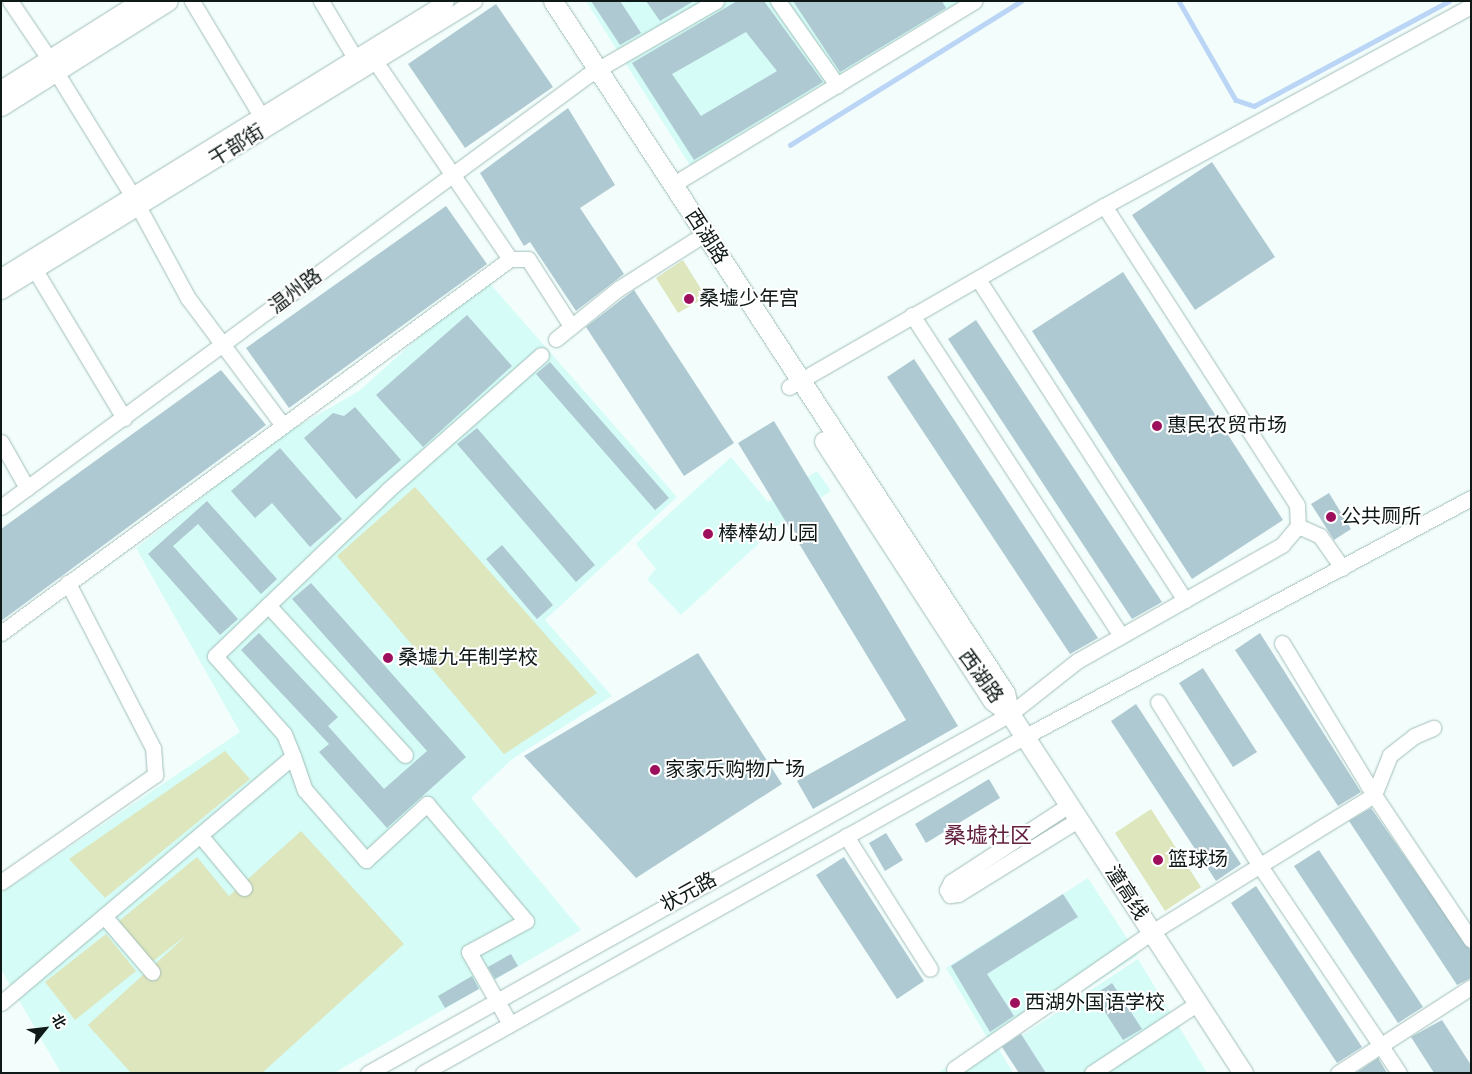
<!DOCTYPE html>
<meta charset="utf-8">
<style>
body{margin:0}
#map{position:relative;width:1472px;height:1074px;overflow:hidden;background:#f3fefc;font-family:Spectral,"Noto Sans SC",serif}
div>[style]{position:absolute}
.built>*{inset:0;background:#d5fcf6}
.green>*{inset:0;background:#dee6bd}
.stream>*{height:4.5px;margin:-2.25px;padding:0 2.25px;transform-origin:2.25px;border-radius:2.25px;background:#bad5f5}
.building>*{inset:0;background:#aec9d2}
.roads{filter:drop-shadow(0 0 1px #a1bdb9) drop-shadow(0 0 1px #a1bdb9)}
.minor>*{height:15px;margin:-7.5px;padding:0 7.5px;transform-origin:7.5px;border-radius:7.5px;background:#fff}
.major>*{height:19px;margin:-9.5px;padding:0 9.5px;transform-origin:9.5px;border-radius:9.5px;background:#fff}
.dots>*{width:14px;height:14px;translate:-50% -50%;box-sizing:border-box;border:2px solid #fff;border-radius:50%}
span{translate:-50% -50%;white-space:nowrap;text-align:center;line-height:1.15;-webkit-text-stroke:4px #fff;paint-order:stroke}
.street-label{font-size:20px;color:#0f1a18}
.poi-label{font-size:20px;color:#0f1a18}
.left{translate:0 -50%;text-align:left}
.quarter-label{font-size:22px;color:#61203e}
.frame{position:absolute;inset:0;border:2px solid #0f1a18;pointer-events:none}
.north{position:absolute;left:20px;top:1004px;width:50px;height:50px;-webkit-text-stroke:4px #fff;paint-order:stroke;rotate:61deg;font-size:14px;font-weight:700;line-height:20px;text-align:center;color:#0f1a18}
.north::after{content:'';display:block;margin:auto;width:18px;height:22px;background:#0f1a18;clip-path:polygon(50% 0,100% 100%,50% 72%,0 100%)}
</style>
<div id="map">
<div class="built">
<i style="clip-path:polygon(586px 1px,960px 1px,690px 165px)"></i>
<i style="clip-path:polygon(485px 278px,677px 497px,545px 620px,612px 696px,512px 759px,471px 798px,581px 930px,334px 1073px,61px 1073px,1px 969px,1px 893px,240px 732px,136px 548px,279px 437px,359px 391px)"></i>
<i style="clip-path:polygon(731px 457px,768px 502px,817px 471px,831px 491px,781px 523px,681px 615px,647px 579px,656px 569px,636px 544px)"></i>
<i style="clip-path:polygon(1088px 878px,1138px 955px,997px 1046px,1013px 1073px,938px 1073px,988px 1039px,946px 968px)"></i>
<i style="clip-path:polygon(1138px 959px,1207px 1073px,1019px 1073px,1003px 1048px)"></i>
</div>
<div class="green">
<i style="clip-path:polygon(683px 260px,706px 297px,678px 313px,656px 278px)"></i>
<i style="clip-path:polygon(415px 487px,597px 693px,504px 754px,337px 556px)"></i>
<i style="clip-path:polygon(225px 751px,250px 779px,105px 898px,69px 859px)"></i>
<i style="clip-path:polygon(1151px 809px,1201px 887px,1165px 911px,1115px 833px)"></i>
<i style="clip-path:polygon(301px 831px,404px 944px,262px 1073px,131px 1073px,88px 1025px,188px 934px,152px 962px,119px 921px,197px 857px,229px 896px)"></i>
<i style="clip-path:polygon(106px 934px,136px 971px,75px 1020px,45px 982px)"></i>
</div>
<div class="stream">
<i style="left:1179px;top:1px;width:114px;rotate:60.1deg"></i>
<i style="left:1236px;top:100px;width:19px;rotate:18deg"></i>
<i style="left:1254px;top:106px;width:221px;rotate:-28.3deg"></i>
<i style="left:790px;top:145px;width:272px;rotate:-31.9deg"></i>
</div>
<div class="building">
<i style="clip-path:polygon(591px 1px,620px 1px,641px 33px,620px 45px)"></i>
<i style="clip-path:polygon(646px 1px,694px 1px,660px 21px)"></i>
<i style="clip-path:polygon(evenodd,737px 1px,764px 1px,823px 82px,694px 160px,632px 63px,737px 1px,746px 32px,777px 71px,701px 116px,672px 74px,746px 32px)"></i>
<i style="clip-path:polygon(793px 1px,942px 1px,946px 8px,840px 72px)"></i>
<i style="clip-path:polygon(496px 4px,553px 87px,465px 148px,408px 64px)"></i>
<i style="clip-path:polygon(568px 108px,615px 185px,580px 208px,624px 274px,576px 311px,530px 242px,524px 246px,480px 173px)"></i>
<i style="clip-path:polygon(1212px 162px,1275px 257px,1195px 310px,1132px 215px)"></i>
<i style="clip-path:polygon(446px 206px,487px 264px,289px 408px,246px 348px)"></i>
<i style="clip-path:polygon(1123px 272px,1283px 520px,1192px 579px,1032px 331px)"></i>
<i style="clip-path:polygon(634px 290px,734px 443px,684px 476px,586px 327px)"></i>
<i style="clip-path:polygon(467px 315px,512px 366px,423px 447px,376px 395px)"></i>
<i style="clip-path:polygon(976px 320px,1162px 602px,1132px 619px,948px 339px)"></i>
<i style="clip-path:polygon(914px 359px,1098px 638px,1070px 654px,887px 377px)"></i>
<i style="clip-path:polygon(550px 362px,669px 498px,655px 510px,536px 374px)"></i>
<i style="clip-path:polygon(221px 370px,266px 425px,1px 621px,1px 529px)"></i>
<i style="clip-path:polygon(355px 407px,401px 460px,356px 499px,304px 438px,333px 413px,344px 416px)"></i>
<i style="clip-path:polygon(774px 421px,958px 726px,813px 809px,797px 781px,906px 720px,738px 443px)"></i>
<i style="clip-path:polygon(477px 428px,595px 565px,576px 582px,457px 444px)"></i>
<i style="clip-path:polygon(280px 448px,342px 519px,310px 547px,272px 503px,255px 518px,231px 491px)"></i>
<i style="clip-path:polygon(1329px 493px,1351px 529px,1334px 540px,1311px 504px)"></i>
<i style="clip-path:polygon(207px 501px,277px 579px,261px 594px,198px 524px,173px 546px,238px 619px,220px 635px,148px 554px)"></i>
<i style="clip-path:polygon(502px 545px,553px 605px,537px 619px,486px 559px)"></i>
<i style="clip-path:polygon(311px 583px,466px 757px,387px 828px,319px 752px,329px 744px,241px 650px,259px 633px,338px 717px,328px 726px,384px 789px,427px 751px,292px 599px)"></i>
<i style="clip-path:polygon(1260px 633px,1361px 792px,1338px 806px,1235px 650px)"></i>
<i style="clip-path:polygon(698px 653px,782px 784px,636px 878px,524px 756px)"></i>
<i style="clip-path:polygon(1203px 668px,1257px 752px,1233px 767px,1179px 683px)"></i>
<i style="clip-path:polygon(1136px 704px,1241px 864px,1216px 881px,1111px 721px)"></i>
<i style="clip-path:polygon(989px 779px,1000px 798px,926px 843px,915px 824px)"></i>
<i style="clip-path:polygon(1371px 808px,1471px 951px,1471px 978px,1457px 985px,1349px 821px)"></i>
<i style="clip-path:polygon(886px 833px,903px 860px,885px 871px,869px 843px)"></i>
<i style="clip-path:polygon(1319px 850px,1423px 1007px,1398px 1023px,1294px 866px)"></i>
<i style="clip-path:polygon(844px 857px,924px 981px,897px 999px,816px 875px)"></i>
<i style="clip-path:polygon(1256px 886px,1362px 1047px,1337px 1063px,1231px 903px)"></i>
<i style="clip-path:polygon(1063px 894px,1078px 917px,987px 974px,1014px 1016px,990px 1032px,951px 966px)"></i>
<i style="clip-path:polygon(511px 954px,518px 966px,495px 979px,488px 967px)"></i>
<i style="clip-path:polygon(472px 976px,479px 989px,445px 1008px,438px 996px)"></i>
<i style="clip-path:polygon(1112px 983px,1142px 1029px,1123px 1040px,1094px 995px)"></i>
<i style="clip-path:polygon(1442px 1020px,1471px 1065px,1471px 1073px,1434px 1073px,1411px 1037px)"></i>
<i style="clip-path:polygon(1021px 1034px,1046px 1073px,1019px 1073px,1002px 1047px)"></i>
<i style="clip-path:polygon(1378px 1058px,1387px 1073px,1356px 1073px)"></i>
</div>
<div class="roads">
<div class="minor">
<i style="left:10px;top:1px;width:71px;rotate:55.9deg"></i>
<i style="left:192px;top:1px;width:134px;rotate:59deg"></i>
<i style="left:321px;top:1px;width:66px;rotate:59.2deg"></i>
<i style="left:355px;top:58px;width:20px;rotate:9deg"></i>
<i style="left:375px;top:61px;width:240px;rotate:55.7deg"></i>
<i style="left:510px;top:259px;width:18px"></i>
<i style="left:528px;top:259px;width:80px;rotate:57.3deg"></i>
<i style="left:778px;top:1px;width:103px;rotate:54.9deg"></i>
<i style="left:56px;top:72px;width:145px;rotate:58.3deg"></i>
<i style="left:132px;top:195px;width:117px;rotate:61.5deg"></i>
<i style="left:188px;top:298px;width:157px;rotate:53.3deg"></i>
<i style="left:672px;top:185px;width:354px;rotate:-31.3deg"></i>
<i style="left:35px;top:270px;width:173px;rotate:59deg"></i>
<i style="left:1px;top:276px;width:523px;rotate:-31.72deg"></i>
<i style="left:978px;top:279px;width:382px;rotate:57.2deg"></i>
<i style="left:1px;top:291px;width:555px;rotate:-31.51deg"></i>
<i style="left:912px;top:315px;width:383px;rotate:56.9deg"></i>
<i style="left:556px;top:339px;width:80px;rotate:-38.9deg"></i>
<i style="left:618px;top:289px;width:91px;rotate:-32.5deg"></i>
<i style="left:789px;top:387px;width:363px;rotate:-29.9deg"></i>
<i style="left:1104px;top:206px;width:418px;rotate:-28.6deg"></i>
<i style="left:1px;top:442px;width:53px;rotate:60.5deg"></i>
<i style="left:1px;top:507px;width:729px;rotate:-36.35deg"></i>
<i style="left:588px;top:75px;width:148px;rotate:-30deg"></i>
<i style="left:1298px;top:526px;width:24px;rotate:24deg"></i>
<i style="left:1320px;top:536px;width:39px;rotate:55deg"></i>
<i style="left:268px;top:605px;width:203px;rotate:47.6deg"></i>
<i style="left:1px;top:633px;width:632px;rotate:-36.31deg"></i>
<i style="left:1282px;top:643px;width:178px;rotate:58.8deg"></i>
<i style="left:1374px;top:795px;width:174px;rotate:56.2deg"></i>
<i style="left:1158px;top:702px;width:193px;rotate:58.1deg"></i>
<i style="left:1260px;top:866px;width:249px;rotate:56.1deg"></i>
<i style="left:293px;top:756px;width:36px;rotate:71deg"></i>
<i style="left:305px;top:790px;width:93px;rotate:48.9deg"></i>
<i style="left:366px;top:860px;width:83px;rotate:-42.6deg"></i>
<i style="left:427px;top:804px;width:153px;rotate:49.8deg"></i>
<i style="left:526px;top:921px;width:65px;rotate:151.5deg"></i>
<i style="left:469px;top:952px;width:83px;rotate:60.3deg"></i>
<i style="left:1069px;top:805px;width:141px;rotate:146.9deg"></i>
<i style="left:951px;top:882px;width:9px;rotate:117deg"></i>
<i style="left:947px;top:890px;width:6px;rotate:59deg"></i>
<i style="left:950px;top:895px;width:8px;rotate:-7deg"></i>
<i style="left:958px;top:894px;width:141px;rotate:-31.7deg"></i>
<i style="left:200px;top:835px;width:69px;rotate:50.3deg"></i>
<i style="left:846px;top:836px;width:157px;rotate:57.7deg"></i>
<i style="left:1px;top:882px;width:188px;rotate:-34.8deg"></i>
<i style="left:155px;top:775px;width:27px;rotate:-94deg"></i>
<i style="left:153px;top:748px;width:186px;rotate:-117.3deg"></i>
<i style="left:104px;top:916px;width:74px;rotate:49.4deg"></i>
<i style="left:1px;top:1003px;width:382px;rotate:-40.2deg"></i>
<i style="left:293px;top:756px;width:24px;rotate:-112deg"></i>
<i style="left:284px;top:734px;width:104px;rotate:-131.5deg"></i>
<i style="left:215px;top:656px;width:240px;rotate:-43.8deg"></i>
<i style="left:388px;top:490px;width:204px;rotate:-41.4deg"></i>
<i style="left:954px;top:1069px;width:241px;rotate:-34.7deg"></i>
<i style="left:1152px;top:932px;width:261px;rotate:-31.7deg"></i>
<i style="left:1374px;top:795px;width:43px;rotate:-68.2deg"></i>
<i style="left:1390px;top:755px;width:31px;rotate:-38deg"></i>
<i style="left:1414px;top:736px;width:21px;rotate:-23deg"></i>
<i style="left:368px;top:1073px;width:736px;rotate:-29.21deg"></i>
<i style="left:1010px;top:714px;width:85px;rotate:-38.3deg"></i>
<i style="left:1077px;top:661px;width:236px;rotate:-29.5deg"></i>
<i style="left:1282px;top:545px;width:25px;rotate:-50deg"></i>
<i style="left:1298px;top:526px;width:21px;rotate:-93deg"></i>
<i style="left:1297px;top:505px;width:356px;rotate:-122.8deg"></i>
<i style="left:423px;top:1073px;width:689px;rotate:-29.21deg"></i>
<i style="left:1024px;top:737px;width:507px;rotate:-28.13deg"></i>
<i style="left:1092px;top:1073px;width:127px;rotate:-33.4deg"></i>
<i style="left:1338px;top:1073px;width:158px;rotate:-32.9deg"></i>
</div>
<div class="major">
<i style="left:553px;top:1px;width:827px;rotate:56.85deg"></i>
<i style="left:1005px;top:693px;width:22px;rotate:77deg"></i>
<i style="left:1010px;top:714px;width:428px;rotate:57deg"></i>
<i style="left:1px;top:90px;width:167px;rotate:-32.3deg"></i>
<i style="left:1px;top:106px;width:197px;rotate:-32.2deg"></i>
<i style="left:824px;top:441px;width:310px;rotate:57deg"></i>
<i style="left:993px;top:701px;width:21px;rotate:37deg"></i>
</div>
</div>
<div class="dots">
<i style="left:689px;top:299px;background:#9d0f5d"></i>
<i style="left:1157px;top:426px;background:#9d0f5d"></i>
<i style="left:1331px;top:517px;background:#9d0f5d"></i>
<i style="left:708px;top:534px;background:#9d0f5d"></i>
<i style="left:388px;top:658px;background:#9d0f5d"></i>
<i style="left:655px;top:770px;background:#9d0f5d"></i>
<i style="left:1158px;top:860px;background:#9d0f5d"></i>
<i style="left:1015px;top:1003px;background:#9d0f5d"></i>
</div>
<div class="street-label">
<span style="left:237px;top:146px;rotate:-32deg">干部街</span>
<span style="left:706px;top:237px;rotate:57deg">西湖路</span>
<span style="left:296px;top:292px;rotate:-37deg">温州路</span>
<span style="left:980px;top:677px;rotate:54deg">西湖路</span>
<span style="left:689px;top:893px;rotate:-29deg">状元路</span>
<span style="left:1126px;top:893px;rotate:57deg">潼高线</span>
</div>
<div class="poi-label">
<span class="left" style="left:699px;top:299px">桑墟少年宫</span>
<span class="left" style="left:1167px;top:426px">惠民农贸市场</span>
<span class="left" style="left:1341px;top:517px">公共厕所</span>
<span class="left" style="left:718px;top:534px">棒棒幼儿园</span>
<span class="left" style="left:398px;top:658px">桑墟九年制学校</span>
<span class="left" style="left:665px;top:770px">家家乐购物广场</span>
<span class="left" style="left:1168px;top:860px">篮球场</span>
<span class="left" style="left:1025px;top:1003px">西湖外国语学校</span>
</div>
<div class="quarter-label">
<span style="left:988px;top:837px">桑墟社区</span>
</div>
<div class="frame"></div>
<div class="north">北</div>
</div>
